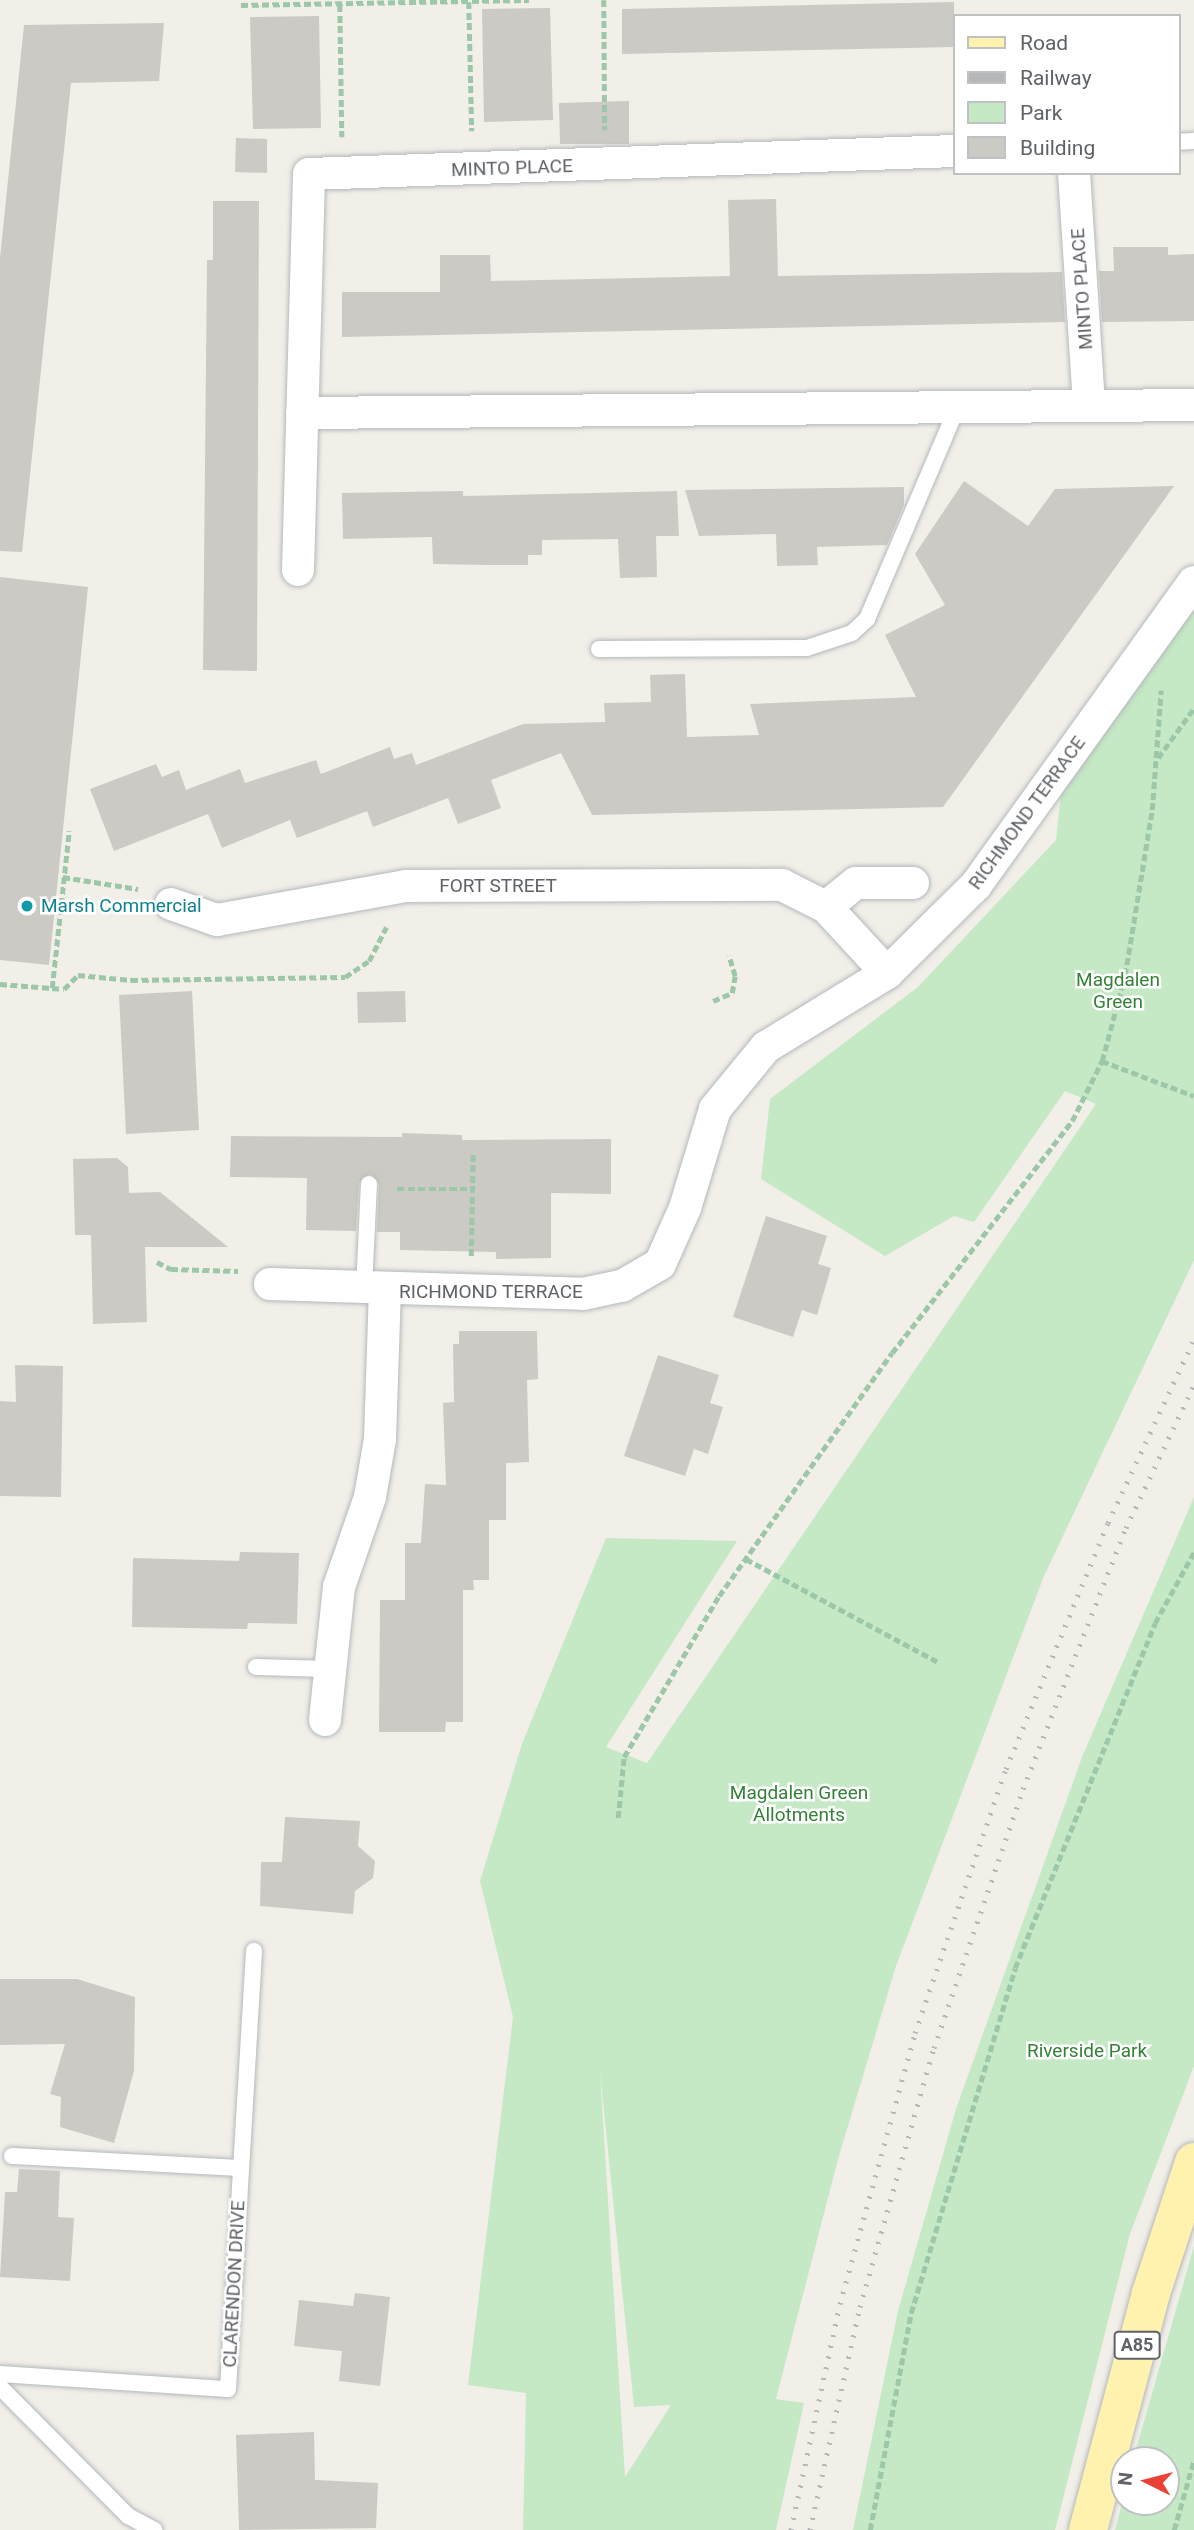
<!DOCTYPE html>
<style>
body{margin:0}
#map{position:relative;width:1194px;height:2530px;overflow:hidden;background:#f1efe8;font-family:Roboto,sans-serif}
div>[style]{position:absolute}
.green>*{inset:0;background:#c5e8c5}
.building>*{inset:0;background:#cccac5}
.path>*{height:4.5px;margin-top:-2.25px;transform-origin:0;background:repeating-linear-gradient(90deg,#9cc7a9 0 7px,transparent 0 10.5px)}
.roads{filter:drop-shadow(0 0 2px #b5b8bc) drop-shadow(0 0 2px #b5b8bc)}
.service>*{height:16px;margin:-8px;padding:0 8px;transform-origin:8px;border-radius:8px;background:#fff}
.minor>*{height:32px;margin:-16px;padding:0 16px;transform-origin:16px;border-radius:16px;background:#fff}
.primary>*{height:38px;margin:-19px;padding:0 19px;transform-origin:19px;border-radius:19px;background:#fff2af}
.rail>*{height:5px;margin-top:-2.5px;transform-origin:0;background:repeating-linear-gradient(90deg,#b6b7b8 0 2px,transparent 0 11px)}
.dots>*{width:19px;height:19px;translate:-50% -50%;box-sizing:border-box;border:4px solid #fff;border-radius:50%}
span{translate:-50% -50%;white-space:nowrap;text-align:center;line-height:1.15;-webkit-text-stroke:5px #fff;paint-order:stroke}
.shield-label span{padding:2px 5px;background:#fff;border:2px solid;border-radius:5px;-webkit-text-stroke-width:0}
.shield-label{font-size:18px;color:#5f6368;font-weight:700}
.street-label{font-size:19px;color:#5f6368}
.culture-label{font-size:19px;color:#0d838f}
.left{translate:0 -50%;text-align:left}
.park-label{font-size:19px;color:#348238}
.legend{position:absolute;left:953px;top:14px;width:228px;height:161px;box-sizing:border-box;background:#fff;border:2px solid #bfc1c3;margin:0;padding:9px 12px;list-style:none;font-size:21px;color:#5f6368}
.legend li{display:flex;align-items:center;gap:14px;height:35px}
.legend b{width:35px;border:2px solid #bfc1c3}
.north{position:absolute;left:1110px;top:2446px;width:70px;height:70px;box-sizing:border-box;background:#fff;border:2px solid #bfc1c3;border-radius:50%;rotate:276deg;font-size:19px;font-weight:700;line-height:28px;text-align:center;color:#5f6368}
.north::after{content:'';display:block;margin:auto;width:24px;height:32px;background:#ea4335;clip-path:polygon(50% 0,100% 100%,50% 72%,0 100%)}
</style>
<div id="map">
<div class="green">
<i style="clip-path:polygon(evenodd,1194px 597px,1194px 1260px,1044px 1576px,896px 1966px,838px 2159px,776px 2399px,804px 2403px,776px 2530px,523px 2530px,526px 2393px,468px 2385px,513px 2017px,480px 1881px,522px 1744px,606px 1538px,737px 1541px,606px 1747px,647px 1763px,1096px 1104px,1065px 1091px,974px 1222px,954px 1216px,885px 1256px,761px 1179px,770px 1099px,918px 987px,1056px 840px,1062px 784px,1194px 597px,600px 2072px,634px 2407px,671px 2405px,625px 2477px,600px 2072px)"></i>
<i style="clip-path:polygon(1194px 1497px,1194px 2066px,1130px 2234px,1055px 2530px,853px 2530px,898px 2311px,956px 2109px,1082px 1757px)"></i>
<i style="clip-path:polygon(1194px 2246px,1194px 2530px,1115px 2530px,1124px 2496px,1124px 2502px,1166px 2502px,1166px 2460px,1133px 2460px)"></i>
</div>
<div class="building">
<i style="clip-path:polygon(954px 2px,954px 47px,622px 54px,622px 9px)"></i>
<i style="clip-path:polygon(550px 8px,553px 120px,484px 122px,482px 9px)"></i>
<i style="clip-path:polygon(319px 16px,321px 128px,253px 129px,250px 17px)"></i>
<i style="clip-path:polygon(164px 23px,159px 81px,71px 83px,22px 552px,0 551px,0 258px,24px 25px)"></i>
<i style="clip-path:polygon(629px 101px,629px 144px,560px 144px,559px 103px)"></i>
<i style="clip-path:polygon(236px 138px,267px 139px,267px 173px,235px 172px)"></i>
<i style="clip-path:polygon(776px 199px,778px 276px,1062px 272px,1065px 322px,342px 337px,342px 292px,440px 292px,440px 255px,490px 255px,491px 281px,730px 276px,728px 200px)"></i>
<i style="clip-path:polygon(213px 201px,259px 201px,257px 671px,203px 670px,207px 260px,213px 260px)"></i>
<i style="clip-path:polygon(1113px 247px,1168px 247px,1168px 255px,1194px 254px,1194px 321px,1102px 322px,1099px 271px,1114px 271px)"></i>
<i style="clip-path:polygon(964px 481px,1028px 526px,1055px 489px,1174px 486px,943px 807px,592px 815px,561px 753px,491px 780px,501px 808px,458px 824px,448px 798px,373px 827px,367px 811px,297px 838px,290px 820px,222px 848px,208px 814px,114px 851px,90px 789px,156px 764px,162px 777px,179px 770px,186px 790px,240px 769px,245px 783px,316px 760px,321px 774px,390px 747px,394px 759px,412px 753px,416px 765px,523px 724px,605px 722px,604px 703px,651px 702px,650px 675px,685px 674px,687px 737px,759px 735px,750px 704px,916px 697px,885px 635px,945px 605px,915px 554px)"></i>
<i style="clip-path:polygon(904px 487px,904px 505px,887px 545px,817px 547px,818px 565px,777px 566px,776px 534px,699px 536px,685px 490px)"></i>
<i style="clip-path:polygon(463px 491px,463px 496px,677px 491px,679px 536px,656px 536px,657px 577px,620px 578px,618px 539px,542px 540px,542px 555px,528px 555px,528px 565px,487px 565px,433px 564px,432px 537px,343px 539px,342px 493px)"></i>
<i style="clip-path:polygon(0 577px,88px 587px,49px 965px,0 960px)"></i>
<i style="clip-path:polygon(192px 991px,199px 1130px,126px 1134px,119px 995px)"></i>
<i style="clip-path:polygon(405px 991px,406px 1022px,358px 1023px,357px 992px)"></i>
<i style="clip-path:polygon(402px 1133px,462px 1135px,462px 1140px,611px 1139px,611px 1194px,551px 1193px,551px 1258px,496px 1259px,496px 1252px,400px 1250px,400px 1232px,377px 1232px,379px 1184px,370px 1174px,359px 1183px,356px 1231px,306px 1230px,307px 1178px,230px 1177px,231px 1136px,402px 1137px)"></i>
<i style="clip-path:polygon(117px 1158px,128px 1167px,129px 1193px,160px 1192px,228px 1247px,145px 1247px,147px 1322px,93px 1324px,91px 1235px,75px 1235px,73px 1159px)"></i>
<i style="clip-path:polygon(766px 1216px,827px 1236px,818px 1264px,831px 1268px,817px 1315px,802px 1310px,793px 1337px,733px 1317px)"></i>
<i style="clip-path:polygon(459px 1331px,537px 1331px,538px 1379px,527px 1380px,529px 1462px,506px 1463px,506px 1520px,489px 1520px,489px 1580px,473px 1580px,474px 1590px,463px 1590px,463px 1722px,446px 1722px,445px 1732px,379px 1732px,380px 1600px,405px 1600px,405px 1543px,421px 1543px,425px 1484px,446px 1485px,443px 1403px,454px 1402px,453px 1344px,459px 1344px)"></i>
<i style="clip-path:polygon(658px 1355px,719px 1375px,710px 1403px,723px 1407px,708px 1454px,694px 1449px,685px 1476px,624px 1456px)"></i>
<i style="clip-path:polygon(15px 1365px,63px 1366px,61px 1497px,0 1496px,0 1401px,16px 1402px)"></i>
<i style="clip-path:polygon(240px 1552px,299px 1553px,297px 1624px,248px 1623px,247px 1629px,132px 1627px,133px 1558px,239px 1561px)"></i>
<i style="clip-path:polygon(285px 1817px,360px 1821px,358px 1846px,375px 1861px,373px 1878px,355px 1891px,353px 1914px,260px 1906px,261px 1862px,282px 1862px)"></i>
<i style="clip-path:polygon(0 1979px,77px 1979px,135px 1997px,134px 2071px,114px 2143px,60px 2127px,61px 2097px,50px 2094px,65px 2044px,0 2045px)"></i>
<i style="clip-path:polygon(19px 2169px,60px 2171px,58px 2217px,74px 2218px,70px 2281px,0 2277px,5px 2192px,17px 2192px)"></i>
<i style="clip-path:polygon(355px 2293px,390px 2297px,380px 2386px,339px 2381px,342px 2351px,294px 2346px,299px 2300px,353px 2306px)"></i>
<i style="clip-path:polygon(314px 2432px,315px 2480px,378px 2483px,376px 2528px,239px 2530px,236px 2435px)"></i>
</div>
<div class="path">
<i style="left:604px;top:0;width:130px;rotate:89.6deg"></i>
<i style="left:469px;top:2px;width:129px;rotate:88.7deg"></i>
<i style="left:241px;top:5px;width:288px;rotate:-1deg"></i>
<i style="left:340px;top:5px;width:132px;rotate:89.1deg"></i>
<i style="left:1158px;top:758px;width:62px;rotate:-54.2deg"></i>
<i style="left:63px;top:877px;width:76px;rotate:9.1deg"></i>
<i style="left:0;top:984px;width:64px;rotate:4.5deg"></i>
<i style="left:64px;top:989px;width:20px;rotate:-45deg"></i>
<i style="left:78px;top:975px;width:53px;rotate:5.4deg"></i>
<i style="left:131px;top:980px;width:214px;rotate:-0.8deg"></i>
<i style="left:345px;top:977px;width:29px;rotate:-34deg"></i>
<i style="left:369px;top:961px;width:38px;rotate:-63deg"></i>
<i style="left:52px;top:988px;width:158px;rotate:-83.8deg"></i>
<i style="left:713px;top:1001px;width:21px;rotate:-23deg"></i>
<i style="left:732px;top:993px;width:17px;rotate:-80deg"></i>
<i style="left:735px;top:976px;width:21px;rotate:-107deg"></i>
<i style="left:1102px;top:1061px;width:98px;rotate:20.8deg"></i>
<i style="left:397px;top:1189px;width:76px"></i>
<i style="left:471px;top:1256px;width:102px;rotate:-88.9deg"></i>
<i style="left:157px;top:1262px;width:16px;rotate:27deg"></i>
<i style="left:171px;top:1269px;width:67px;rotate:1.7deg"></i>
<i style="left:746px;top:1559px;width:218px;rotate:28.2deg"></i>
<i style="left:618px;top:1818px;width:61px;rotate:-84.4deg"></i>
<i style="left:624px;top:1757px;width:187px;rotate:-59.5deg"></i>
<i style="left:719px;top:1596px;width:298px;rotate:-54.6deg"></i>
<i style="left:892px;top:1353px;width:294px;rotate:-52.2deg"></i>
<i style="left:1072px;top:1121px;width:67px;rotate:-63.4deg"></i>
<i style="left:1102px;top:1061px;width:89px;rotate:-75deg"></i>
<i style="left:1125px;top:975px;width:167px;rotate:-80.7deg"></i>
<i style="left:1152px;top:810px;width:120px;rotate:-85.7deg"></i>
<i style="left:870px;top:2530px;width:221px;rotate:-79.3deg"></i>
<i style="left:911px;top:2313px;width:360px;rotate:-73.2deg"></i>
<i style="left:1015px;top:1968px;width:372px;rotate:-67.9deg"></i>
<i style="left:1155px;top:1623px;width:81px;rotate:-61.2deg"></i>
<i style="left:1174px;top:2530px;width:73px;rotate:-74.1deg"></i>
</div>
<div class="roads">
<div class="service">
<i style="left:1178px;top:142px;width:16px;rotate:-4deg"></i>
<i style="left:599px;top:649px;width:208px;rotate:-0.3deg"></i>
<i style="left:807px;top:648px;width:47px;rotate:-18.4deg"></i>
<i style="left:852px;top:633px;width:21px;rotate:-43deg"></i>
<i style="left:867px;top:619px;width:227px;rotate:-66.9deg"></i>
<i style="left:364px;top:1289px;width:105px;rotate:-87.3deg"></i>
<i style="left:256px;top:1667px;width:73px;rotate:1.6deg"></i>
<i style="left:12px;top:2156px;width:229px;rotate:3deg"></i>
<i style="left:0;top:2374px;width:228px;rotate:3.8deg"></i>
<i style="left:228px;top:2389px;width:439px;rotate:-86.6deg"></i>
<i style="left:0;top:2387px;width:182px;rotate:45.2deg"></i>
<i style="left:128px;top:2516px;width:30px;rotate:28deg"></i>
</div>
<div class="minor">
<i style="left:1074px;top:173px;width:232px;rotate:86.3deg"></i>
<i style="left:302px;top:413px;width:892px;rotate:-0.51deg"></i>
<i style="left:298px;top:570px;width:396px;rotate:-88.4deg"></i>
<i style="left:309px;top:174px;width:645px;rotate:-2.04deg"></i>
<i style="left:171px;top:904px;width:49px;rotate:19.2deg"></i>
<i style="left:217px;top:920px;width:192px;rotate:-10.2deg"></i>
<i style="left:406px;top:886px;width:376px;rotate:-0.2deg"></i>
<i style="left:782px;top:885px;width:49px;rotate:26.6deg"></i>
<i style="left:826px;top:907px;width:90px;rotate:47.3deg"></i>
<i style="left:826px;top:907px;width:38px;rotate:-39deg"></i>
<i style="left:856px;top:883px;width:57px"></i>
<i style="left:270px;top:1284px;width:313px;rotate:1.8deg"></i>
<i style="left:583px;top:1294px;width:40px;rotate:-12deg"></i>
<i style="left:622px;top:1286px;width:44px;rotate:-30.1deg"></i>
<i style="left:660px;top:1264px;width:61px;rotate:-65.9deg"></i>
<i style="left:685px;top:1208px;width:103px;rotate:-73.1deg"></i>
<i style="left:715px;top:1109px;width:80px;rotate:-50.6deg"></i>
<i style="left:766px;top:1047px;width:142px;rotate:-31.4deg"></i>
<i style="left:887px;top:973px;width:125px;rotate:-44.7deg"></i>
<i style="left:976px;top:885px;width:373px;rotate:-54.3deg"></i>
<i style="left:325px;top:1720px;width:134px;rotate:-84deg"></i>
<i style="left:339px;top:1587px;width:95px;rotate:-71deg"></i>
<i style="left:370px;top:1497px;width:59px;rotate:-80.2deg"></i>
<i style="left:380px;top:1439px;width:148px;rotate:-88.1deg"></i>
</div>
<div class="primary">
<i style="left:1088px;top:2530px;width:245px;rotate:-75.1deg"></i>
<i style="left:1151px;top:2293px;width:138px;rotate:-71.8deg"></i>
</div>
</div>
<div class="rail">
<i style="left:791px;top:2530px;width:231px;rotate:-77.8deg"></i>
<i style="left:840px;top:2304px;width:281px;rotate:-74.5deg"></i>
<i style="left:915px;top:2033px;width:279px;rotate:-71deg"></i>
<i style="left:1006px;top:1769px;width:266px;rotate:-67.5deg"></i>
<i style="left:1108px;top:1523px;width:203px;rotate:-64.9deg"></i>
<i style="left:810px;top:2530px;width:229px;rotate:-77.4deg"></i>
<i style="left:860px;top:2307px;width:269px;rotate:-74.1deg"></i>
<i style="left:934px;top:2048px;width:274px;rotate:-71deg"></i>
<i style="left:1023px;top:1789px;width:281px;rotate:-68.5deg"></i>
<i style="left:1126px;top:1528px;width:158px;rotate:-64.6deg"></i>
</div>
<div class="dots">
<i style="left:27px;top:906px;background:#0f9aa8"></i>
</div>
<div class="shield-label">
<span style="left:1137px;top:2345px">A85</span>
</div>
<div class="street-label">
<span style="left:512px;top:168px;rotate:-2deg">MINTO PLACE</span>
<span style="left:1082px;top:289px;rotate:-94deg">MINTO PLACE</span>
<span style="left:1027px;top:813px;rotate:-54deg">RICHMOND TERRACE</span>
<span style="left:498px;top:886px">FORT STREET</span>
<span style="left:491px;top:1292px">RICHMOND TERRACE</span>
<span style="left:234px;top:2284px;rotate:-87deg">CLARENDON DRIVE</span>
</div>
<div class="culture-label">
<span class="left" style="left:41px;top:906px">Marsh Commercial</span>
</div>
<div class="park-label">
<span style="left:1118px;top:991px">Magdalen<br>Green</span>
<span style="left:799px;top:1804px">Magdalen Green<br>Allotments</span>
<span style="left:1087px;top:2051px">Riverside Park</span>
</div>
<ul class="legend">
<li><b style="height:9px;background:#fff2af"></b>Road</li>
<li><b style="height:9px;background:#b6b7b8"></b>Railway</li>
<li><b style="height:19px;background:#c5e8c5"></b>Park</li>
<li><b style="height:19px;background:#cccac5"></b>Building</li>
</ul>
<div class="north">N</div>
</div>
